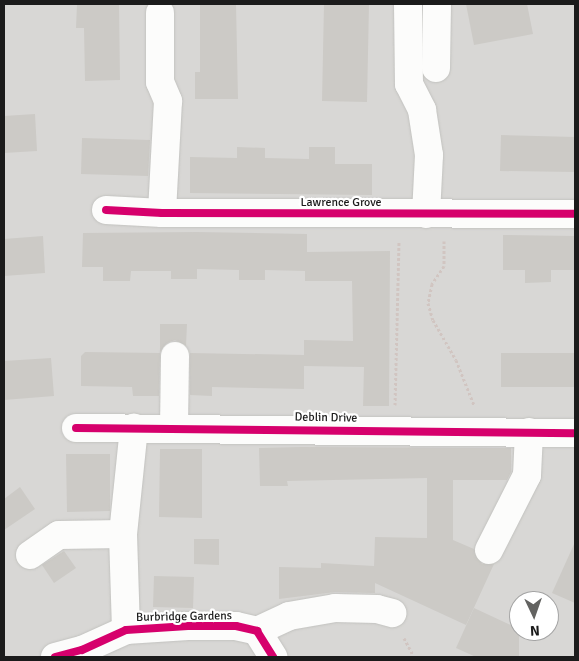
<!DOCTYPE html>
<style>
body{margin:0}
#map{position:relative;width:579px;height:661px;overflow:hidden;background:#e9e8e3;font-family:Signika,sans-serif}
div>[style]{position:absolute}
.residential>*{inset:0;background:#d8d7d5}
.building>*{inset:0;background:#cccac6}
.path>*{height:3px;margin-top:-1.5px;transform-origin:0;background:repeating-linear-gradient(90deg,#d1c5c1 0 2.5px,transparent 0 5px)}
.roads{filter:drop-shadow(0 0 1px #c2c2bf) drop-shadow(0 0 1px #c2c2bf)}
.minor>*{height:28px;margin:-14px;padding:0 14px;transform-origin:14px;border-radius:14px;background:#fcfcfb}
.cycleway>*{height:8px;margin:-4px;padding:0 4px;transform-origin:4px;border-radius:4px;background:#d6006c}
span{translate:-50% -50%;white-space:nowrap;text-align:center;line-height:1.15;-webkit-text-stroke:4.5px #fff;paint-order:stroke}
.street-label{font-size:12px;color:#1b1b1b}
.frame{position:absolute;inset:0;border:5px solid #1b1b1b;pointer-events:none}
.north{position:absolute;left:509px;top:591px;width:50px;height:50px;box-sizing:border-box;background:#fff;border:1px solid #a4a4a4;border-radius:50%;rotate:177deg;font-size:14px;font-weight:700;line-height:20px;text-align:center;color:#1b1b1b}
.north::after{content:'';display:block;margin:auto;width:18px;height:22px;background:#636361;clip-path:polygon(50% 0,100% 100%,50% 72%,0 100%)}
</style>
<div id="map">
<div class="residential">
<i style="clip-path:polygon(evenodd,4px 4px,575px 4px,575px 657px,4px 657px,4px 4px,519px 601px,549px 601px,549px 631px,519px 631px,519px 601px)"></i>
</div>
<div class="building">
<i style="clip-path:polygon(77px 4px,119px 4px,120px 80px,85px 81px,84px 28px,76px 28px)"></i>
<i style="clip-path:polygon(200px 4px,236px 4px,238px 99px,195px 99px,195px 72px,200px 72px)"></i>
<i style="clip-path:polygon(324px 4px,369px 4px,367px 102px,322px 101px)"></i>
<i style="clip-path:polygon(466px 4px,527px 4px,533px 34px,474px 45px)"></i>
<i style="clip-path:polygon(35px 114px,37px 151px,4px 153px,4px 116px)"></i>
<i style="clip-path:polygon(501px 135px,575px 137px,575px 172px,500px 171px)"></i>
<i style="clip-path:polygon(82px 138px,150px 140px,148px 176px,81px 174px)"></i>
<i style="clip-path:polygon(237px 147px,265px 148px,265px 158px,309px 159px,309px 147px,335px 147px,335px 164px,372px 164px,372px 195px,190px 193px,190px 157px,237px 158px)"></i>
<i style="clip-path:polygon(197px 232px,307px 234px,307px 252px,390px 251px,389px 406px,363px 406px,364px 367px,304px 366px,304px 389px,212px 387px,212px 396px,190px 395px,190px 353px,304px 355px,304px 340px,353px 341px,352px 281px,305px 281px,305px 271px,265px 270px,265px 280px,239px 280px,239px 270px,197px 269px,197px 279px,171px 279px,171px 271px,131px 271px,130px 281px,103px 281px,103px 267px,82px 267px,83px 233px)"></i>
<i style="clip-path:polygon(503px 235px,575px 236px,575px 270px,551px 270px,551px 282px,525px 283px,525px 270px,503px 270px)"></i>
<i style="clip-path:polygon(43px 236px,45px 273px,4px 276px,4px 239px)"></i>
<i style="clip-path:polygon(160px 324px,187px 324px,186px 346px,175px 340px,167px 343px,160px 352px)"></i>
<i style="clip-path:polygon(85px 352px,160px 353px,159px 396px,133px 396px,132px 387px,81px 386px,81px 356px)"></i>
<i style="clip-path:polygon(501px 353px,575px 353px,575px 387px,501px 387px)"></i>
<i style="clip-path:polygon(51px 358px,54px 396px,4px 400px,4px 361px)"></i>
<i style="clip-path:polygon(301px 447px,511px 448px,511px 472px,507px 480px,453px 480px,453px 540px,474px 549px,482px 564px,494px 564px,466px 625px,375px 583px,375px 593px,335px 592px,279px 599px,279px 567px,321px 568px,321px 563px,374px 566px,375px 537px,427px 538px,427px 478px,287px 481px,288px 486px,260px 486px,259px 448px)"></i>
<i style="clip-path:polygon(160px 449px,202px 449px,202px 518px,159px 517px)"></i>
<i style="clip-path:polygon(66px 454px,110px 454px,110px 511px,67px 512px)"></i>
<i style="clip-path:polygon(20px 487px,35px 509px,4px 530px,4px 499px)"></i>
<i style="clip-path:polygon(194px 539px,219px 539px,219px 565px,194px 564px)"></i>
<i style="clip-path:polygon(575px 542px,575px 603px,552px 593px)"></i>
<i style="clip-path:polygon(64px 551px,76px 568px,54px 583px,42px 565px)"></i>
<i style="clip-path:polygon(154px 576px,194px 577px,193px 608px,153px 607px)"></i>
<i style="clip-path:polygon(474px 608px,519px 629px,519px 657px,476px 657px,456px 648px)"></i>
</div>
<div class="path">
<i style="left:444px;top:241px;width:25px;rotate:90deg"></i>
<i style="left:444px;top:266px;width:22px;rotate:124deg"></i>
<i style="left:432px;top:284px;width:19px;rotate:102deg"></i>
<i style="left:428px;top:303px;width:18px;rotate:74deg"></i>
<i style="left:433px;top:320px;width:46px;rotate:60.1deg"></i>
<i style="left:456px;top:360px;width:48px;rotate:68.2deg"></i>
<i style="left:395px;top:405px;width:164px;rotate:-88.6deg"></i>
<i style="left:404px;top:638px;width:21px;rotate:62deg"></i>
</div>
<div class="roads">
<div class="minor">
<i style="left:408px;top:4px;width:80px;rotate:89.3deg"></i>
<i style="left:409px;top:84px;width:29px;rotate:63deg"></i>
<i style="left:422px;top:110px;width:46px;rotate:81.2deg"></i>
<i style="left:429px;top:155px;width:59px;rotate:92.9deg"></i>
<i style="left:160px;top:13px;width:69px;rotate:90deg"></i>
<i style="left:160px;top:82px;width:21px;rotate:67deg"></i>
<i style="left:168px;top:101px;width:112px;rotate:93.1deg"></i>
<i style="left:436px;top:68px;width:64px;rotate:-89.1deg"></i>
<i style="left:106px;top:210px;width:56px;rotate:3.1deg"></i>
<i style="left:162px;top:213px;width:413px;rotate:0.1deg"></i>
<i style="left:76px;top:428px;width:499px;rotate:0.6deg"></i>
<i style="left:174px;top:428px;width:72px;rotate:-89.2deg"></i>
<i style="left:489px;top:550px;width:84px;rotate:-63.1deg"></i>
<i style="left:527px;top:475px;width:43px;rotate:-87.3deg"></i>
<i style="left:30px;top:555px;width:35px;rotate:-35deg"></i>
<i style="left:59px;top:535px;width:64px;rotate:-0.9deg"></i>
<i style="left:126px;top:630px;width:96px;rotate:-91.8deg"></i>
<i style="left:123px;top:534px;width:107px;rotate:-84.1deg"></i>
<i style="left:257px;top:631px;width:35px;rotate:-25deg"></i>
<i style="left:289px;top:616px;width:47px;rotate:-9.9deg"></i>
<i style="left:335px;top:608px;width:42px;rotate:1.4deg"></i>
<i style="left:377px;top:609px;width:16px;rotate:15deg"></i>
<i style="left:55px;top:657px;width:28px;rotate:-15deg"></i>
<i style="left:82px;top:650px;width:48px;rotate:-24.4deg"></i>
<i style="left:126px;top:630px;width:62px;rotate:-3.7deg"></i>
<i style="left:188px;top:626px;width:48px"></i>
<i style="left:236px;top:626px;width:22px;rotate:13deg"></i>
<i style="left:257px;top:631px;width:31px;rotate:58deg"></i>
</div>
</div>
<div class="cycleway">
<i style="left:106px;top:210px;width:56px;rotate:3.1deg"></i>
<i style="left:162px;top:213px;width:413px;rotate:0.1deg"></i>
<i style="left:76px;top:428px;width:499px;rotate:0.6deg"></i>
<i style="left:55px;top:657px;width:28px;rotate:-15deg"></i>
<i style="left:82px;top:650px;width:48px;rotate:-24.4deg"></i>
<i style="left:126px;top:630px;width:62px;rotate:-3.7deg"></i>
<i style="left:188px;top:626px;width:48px"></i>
<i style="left:236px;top:626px;width:22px;rotate:13deg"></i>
<i style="left:257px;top:631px;width:31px;rotate:58deg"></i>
</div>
<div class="street-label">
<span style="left:341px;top:203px">Lawrence Grove</span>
<span style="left:326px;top:418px;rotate:1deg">Deblin Drive</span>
<span style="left:184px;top:617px;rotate:-1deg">Burbridge Gardens</span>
</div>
<div class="frame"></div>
<div class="north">N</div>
</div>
